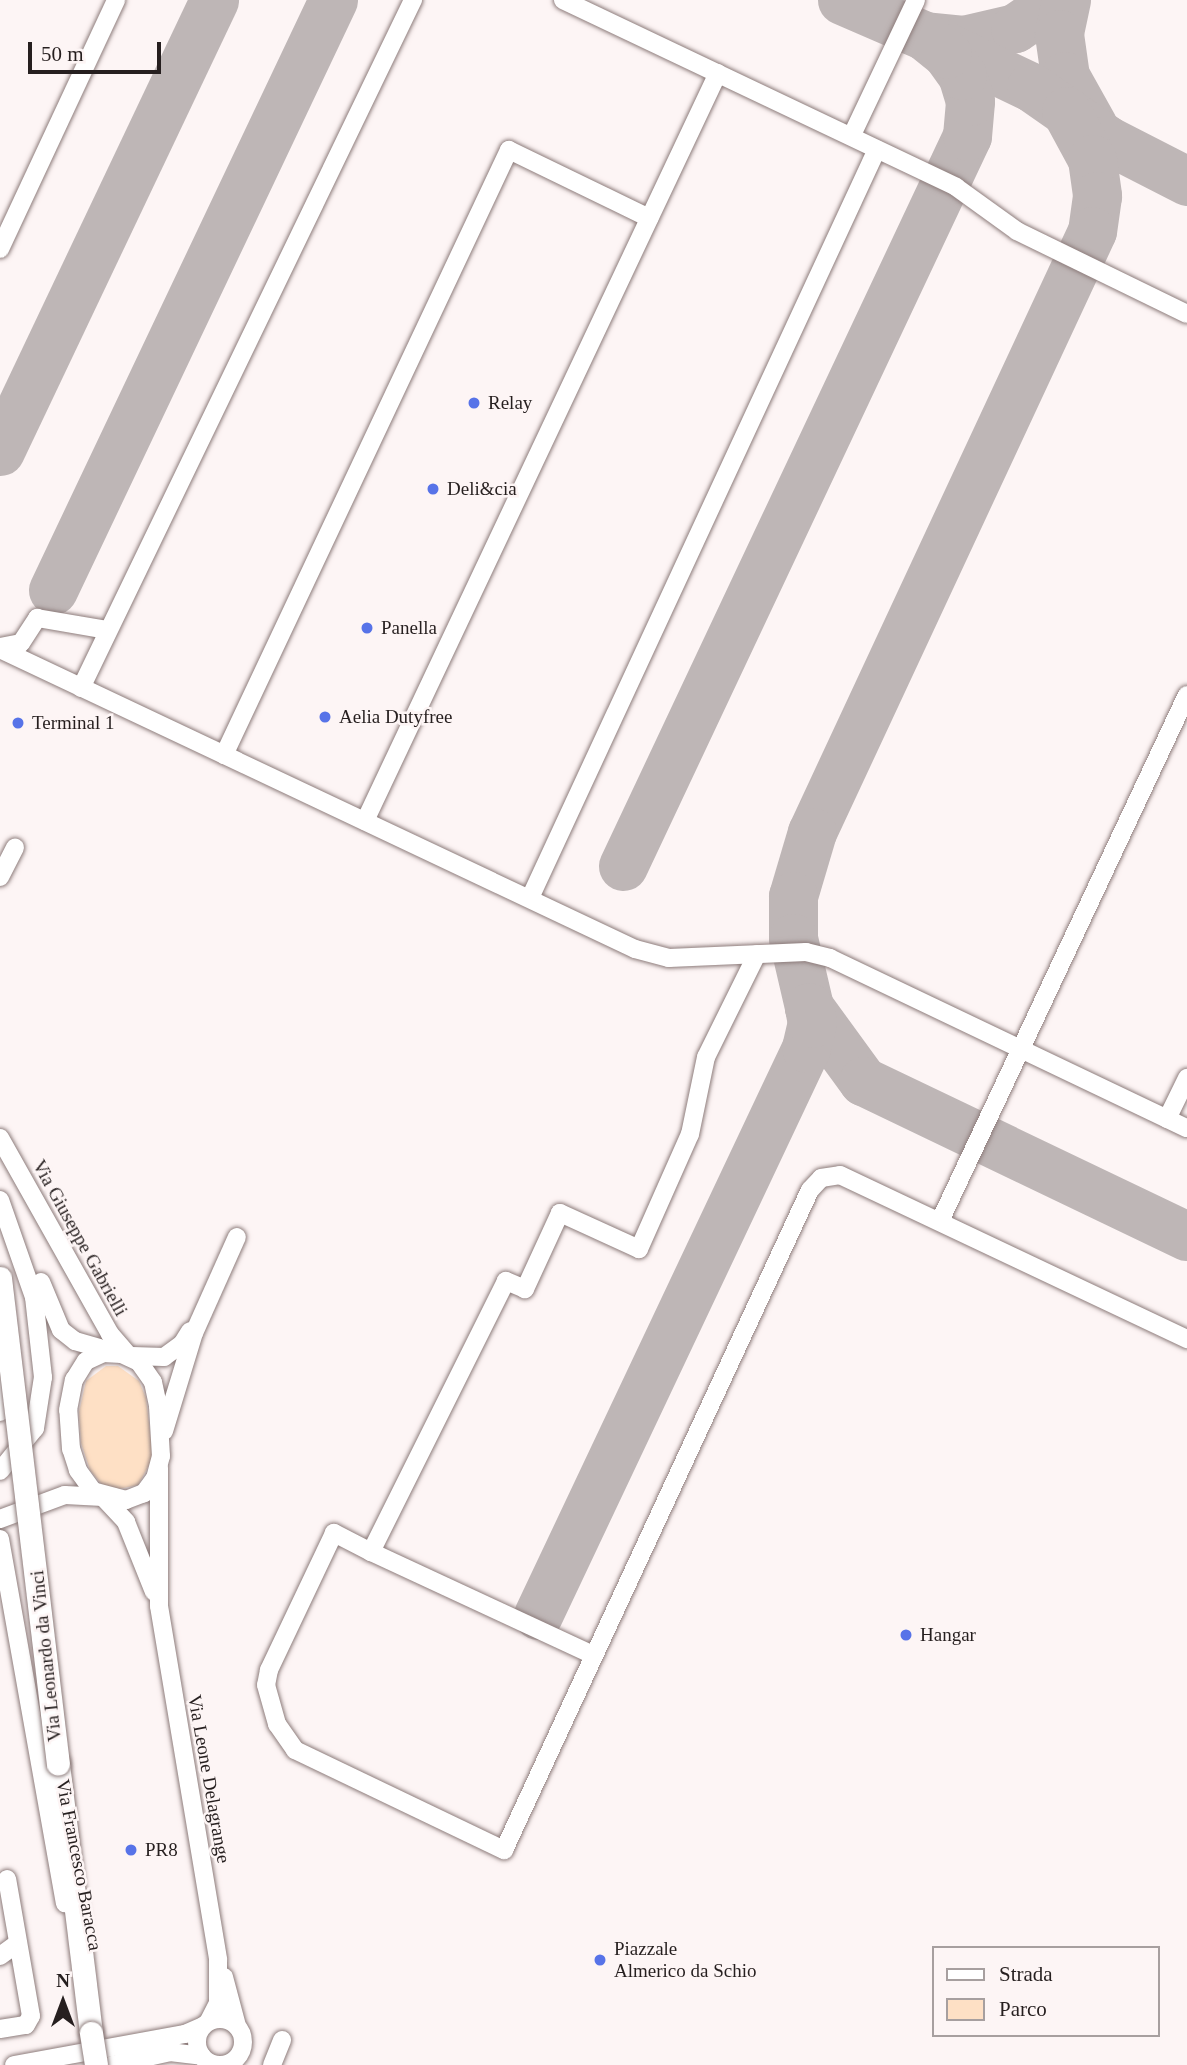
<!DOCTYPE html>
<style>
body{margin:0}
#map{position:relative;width:1187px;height:2065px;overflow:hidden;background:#fdf5f5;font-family:"Times New Roman",serif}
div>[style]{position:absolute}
.green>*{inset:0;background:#fee0c5}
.taxiway>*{height:49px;margin:-24.5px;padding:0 24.5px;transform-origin:24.5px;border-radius:24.5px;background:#beb6b6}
.roads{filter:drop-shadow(0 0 2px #8d7c7b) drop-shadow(0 0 2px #8d7c7b)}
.minor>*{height:18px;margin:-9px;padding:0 9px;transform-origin:9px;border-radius:9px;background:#fff}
.minor>.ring{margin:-9px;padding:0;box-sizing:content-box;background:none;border:18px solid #fff;border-radius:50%}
.major>*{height:23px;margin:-11.5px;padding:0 11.5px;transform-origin:11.5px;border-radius:11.5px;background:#fff}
.bridges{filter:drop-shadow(0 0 2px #8d7c7b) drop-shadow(0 0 2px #8d7c7b)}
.major-bridge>*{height:23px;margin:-11.5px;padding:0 11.5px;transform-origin:11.5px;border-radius:11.5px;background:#fff}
.dots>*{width:19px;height:19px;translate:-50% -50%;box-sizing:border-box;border:4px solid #fdf5f5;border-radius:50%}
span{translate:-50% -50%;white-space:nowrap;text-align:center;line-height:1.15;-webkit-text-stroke:5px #fdf5f5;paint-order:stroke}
.poi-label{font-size:19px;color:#261f1f}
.left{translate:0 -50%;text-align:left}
.street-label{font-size:19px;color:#261f1f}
.legend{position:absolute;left:932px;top:1946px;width:228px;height:91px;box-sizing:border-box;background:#fdf5f5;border:2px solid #a79f9f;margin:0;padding:9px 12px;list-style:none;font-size:21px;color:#261f1f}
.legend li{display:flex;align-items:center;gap:14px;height:35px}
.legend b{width:35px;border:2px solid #a79f9f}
.north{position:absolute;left:28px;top:1967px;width:70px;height:70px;-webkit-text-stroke:5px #fdf5f5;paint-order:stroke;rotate:0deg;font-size:19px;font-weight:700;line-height:28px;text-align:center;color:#261f1f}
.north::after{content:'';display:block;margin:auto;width:24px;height:32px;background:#261f1f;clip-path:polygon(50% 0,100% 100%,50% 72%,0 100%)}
.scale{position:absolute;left:28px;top:42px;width:133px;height:32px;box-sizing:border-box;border:4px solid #261f1f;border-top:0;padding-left:9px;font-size:21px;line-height:24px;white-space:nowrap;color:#261f1f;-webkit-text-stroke:5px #fdf5f5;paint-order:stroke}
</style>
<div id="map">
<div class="green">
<i style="clip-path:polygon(106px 1366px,118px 1366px,139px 1381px,146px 1398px,153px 1458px,138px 1485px,119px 1489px,103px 1486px,90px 1470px,81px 1443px,79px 1412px,86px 1381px)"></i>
</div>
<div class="taxiway">
<i style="left:842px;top:0;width:90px;rotate:23.4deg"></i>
<i style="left:925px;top:36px;width:38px;rotate:6deg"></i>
<i style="left:963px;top:40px;width:53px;rotate:-13deg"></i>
<i style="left:1015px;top:28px;width:50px;rotate:-34.3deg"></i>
<i style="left:1066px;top:0;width:35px;rotate:102deg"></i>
<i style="left:1059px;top:34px;width:42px;rotate:81.9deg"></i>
<i style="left:1065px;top:76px;width:57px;rotate:60.8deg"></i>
<i style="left:937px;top:42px;width:104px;rotate:25.6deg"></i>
<i style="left:1031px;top:87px;width:93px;rotate:34.9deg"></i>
<i style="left:1107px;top:140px;width:90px;rotate:27.1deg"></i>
<i style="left:1066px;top:111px;width:55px;rotate:61.6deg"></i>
<i style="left:1092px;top:159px;width:37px;rotate:82deg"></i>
<i style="left:1097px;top:196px;width:35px;rotate:98deg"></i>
<i style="left:1092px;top:231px;width:663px;rotate:114.98deg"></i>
<i style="left:812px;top:832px;width:67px;rotate:106.5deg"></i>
<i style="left:793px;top:896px;width:42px;rotate:90deg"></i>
<i style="left:793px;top:938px;width:71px;rotate:76.9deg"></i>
<i style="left:809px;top:1007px;width:92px;rotate:53.9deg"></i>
<i style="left:863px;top:1081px;width:359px;rotate:25.6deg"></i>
<i style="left:0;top:451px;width:499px;rotate:-64.6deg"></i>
<i style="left:53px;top:590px;width:653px;rotate:-64.61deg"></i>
<i style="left:623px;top:866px;width:807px;rotate:-64.77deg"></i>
<i style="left:967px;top:136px;width:35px;rotate:-85deg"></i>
<i style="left:970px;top:101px;width:27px;rotate:-107deg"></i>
<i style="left:962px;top:75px;width:26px;rotate:-126deg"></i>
<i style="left:947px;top:54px;width:28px;rotate:-141deg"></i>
<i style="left:538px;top:1615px;width:627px;rotate:-64.7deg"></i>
<i style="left:806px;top:1048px;width:26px;rotate:-77deg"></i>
<i style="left:812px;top:1023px;width:16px;rotate:-101deg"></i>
</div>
<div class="roads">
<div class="minor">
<i style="left:563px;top:0;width:435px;rotate:25.4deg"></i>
<i style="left:956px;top:187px;width:75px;rotate:35.8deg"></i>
<i style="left:1017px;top:231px;width:189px;rotate:26deg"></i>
<i style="left:852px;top:135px;width:149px;rotate:-64.6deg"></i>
<i style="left:0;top:249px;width:275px;rotate:-65deg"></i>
<i style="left:0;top:647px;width:21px;rotate:-11deg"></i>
<i style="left:21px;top:643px;width:30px;rotate:-57deg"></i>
<i style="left:37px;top:618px;width:72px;rotate:9.6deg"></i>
<i style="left:0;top:649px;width:702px;rotate:25.29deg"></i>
<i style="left:635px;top:949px;width:35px;rotate:15deg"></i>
<i style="left:669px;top:958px;width:137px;rotate:-2.5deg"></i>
<i style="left:806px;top:952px;width:25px;rotate:14deg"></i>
<i style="left:830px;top:958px;width:395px;rotate:25.5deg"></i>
<i style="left:81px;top:688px;width:764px;rotate:-64.24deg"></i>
<i style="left:224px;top:755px;width:669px;rotate:-64.78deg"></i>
<i style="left:509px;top:150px;width:156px;rotate:25.9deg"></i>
<i style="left:365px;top:821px;width:827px;rotate:-64.74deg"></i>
<i style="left:0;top:877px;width:33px;rotate:-63deg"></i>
<i style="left:530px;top:898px;width:825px;rotate:-65.14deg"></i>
<i style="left:757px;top:954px;width:115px;rotate:116.3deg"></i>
<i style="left:706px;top:1057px;width:79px;rotate:101.7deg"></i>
<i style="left:690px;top:1134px;width:126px;rotate:113.9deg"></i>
<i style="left:639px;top:1249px;width:87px;rotate:-155.5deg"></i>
<i style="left:560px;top:1213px;width:84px;rotate:114.7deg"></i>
<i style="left:525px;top:1289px;width:21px;rotate:-157deg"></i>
<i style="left:506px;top:1281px;width:303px;rotate:116.5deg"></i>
<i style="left:371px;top:1552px;width:42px;rotate:-152.8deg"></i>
<i style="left:334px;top:1533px;width:152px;rotate:115.4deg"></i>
<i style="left:269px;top:1670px;width:15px;rotate:101deg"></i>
<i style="left:266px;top:1685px;width:41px;rotate:74.2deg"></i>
<i style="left:277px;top:1724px;width:32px;rotate:55deg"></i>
<i style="left:295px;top:1750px;width:232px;rotate:25.6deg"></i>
<i style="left:504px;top:1850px;width:727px;rotate:-65.13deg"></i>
<i style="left:810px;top:1190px;width:16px;rotate:-47deg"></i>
<i style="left:821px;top:1178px;width:19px;rotate:-9deg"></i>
<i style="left:840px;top:1175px;width:384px;rotate:25.3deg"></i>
<i style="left:1167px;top:1119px;width:46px;rotate:-64deg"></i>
<i style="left:0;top:1138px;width:225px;rotate:60.7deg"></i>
<i style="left:110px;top:1334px;width:28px;rotate:49deg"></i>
<i style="left:0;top:1200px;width:103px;rotate:70.7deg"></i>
<i style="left:34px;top:1297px;width:81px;rotate:83.6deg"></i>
<i style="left:43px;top:1377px;width:52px;rotate:98.9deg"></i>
<i style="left:35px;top:1428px;width:55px;rotate:129.1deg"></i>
<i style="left:940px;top:1221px;width:581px;rotate:-64.85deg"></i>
<i style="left:41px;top:1282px;width:52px;rotate:67.4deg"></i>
<i style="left:61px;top:1330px;width:18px;rotate:38deg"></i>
<i style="left:75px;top:1341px;width:35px;rotate:16deg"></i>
<i style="left:103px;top:1353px;width:19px;rotate:3deg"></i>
<i style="left:122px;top:1354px;width:19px;rotate:25deg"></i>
<i style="left:139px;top:1362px;width:24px;rotate:55deg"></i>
<i style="left:153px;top:1382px;width:25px;rotate:78deg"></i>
<i style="left:158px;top:1406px;width:50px;rotate:86.6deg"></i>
<i style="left:161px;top:1456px;width:23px;rotate:105deg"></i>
<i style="left:155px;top:1478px;width:19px;rotate:126deg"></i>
<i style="left:144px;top:1493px;width:19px;rotate:159deg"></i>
<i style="left:126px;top:1500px;width:34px;rotate:-165deg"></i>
<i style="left:93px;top:1491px;width:26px;rotate:-126deg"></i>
<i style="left:78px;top:1470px;width:22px;rotate:-108deg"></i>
<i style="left:71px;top:1449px;width:39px;rotate:-94deg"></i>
<i style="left:68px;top:1410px;width:31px;rotate:-79deg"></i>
<i style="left:74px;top:1380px;width:22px;rotate:-58deg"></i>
<i style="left:86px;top:1361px;width:19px;rotate:-25deg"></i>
<i style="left:132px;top:1356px;width:32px;rotate:2deg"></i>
<i style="left:164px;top:1357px;width:22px;rotate:-36deg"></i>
<i style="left:182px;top:1344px;width:15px;rotate:-58deg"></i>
<i style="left:0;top:1360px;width:52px;rotate:90deg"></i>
<i style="left:164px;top:1431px;width:102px;rotate:-73deg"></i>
<i style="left:194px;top:1333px;width:105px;rotate:-65.9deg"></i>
<i style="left:159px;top:1468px;width:138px;rotate:90deg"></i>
<i style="left:159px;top:1606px;width:359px;rotate:80.5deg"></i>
<i style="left:218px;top:1960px;width:43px;rotate:90deg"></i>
<i style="left:218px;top:2003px;width:20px;rotate:117deg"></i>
<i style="left:0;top:1519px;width:69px;rotate:-20.3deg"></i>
<i style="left:65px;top:1495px;width:38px;rotate:3deg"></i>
<i style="left:103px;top:1497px;width:34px;rotate:47deg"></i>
<i style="left:126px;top:1522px;width:75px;rotate:68.2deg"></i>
<i style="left:0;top:1539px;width:370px;rotate:79.9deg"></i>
<i style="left:371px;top:1552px;width:245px;rotate:24.9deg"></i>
<i style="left:0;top:1956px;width:22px;rotate:-36deg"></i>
<i style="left:224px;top:1977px;width:51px;rotate:75.1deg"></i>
<i class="ring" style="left:197px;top:2019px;width:28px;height:28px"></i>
<i style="left:0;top:2029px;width:26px;rotate:-9deg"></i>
<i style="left:26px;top:2025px;width:10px;rotate:-61deg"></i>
<i style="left:31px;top:2016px;width:139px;rotate:-99.9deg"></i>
<i style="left:14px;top:2065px;width:174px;rotate:-10.3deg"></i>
<i style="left:185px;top:2034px;width:20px;rotate:-24deg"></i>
<i style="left:112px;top:2065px;width:59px;rotate:-12.6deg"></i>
<i style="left:170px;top:2052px;width:32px;rotate:7deg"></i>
<i style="left:272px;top:2065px;width:27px;rotate:-68deg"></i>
</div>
<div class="major">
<i style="left:58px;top:1764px;width:271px;rotate:83deg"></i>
</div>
</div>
<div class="bridges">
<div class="major-bridge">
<i style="left:0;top:1278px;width:489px;rotate:83.2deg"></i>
<i style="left:91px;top:2033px;width:32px;rotate:81deg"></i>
</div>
</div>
<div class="dots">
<i style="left:474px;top:403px;background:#5773e8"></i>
<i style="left:433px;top:489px;background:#5773e8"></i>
<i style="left:367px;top:628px;background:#5773e8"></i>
<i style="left:325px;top:717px;background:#5773e8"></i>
<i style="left:18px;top:723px;background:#5773e8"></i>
<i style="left:906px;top:1635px;background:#5773e8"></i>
<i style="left:131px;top:1850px;background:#5773e8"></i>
<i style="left:600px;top:1960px;background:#5773e8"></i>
</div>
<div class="poi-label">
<span class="left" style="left:488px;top:403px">Relay</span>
<span class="left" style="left:447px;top:489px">Deli&amp;cia</span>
<span class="left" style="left:381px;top:628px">Panella</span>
<span class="left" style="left:339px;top:717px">Aelia Dutyfree</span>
<span class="left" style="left:32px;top:723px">Terminal 1</span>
<span class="left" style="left:920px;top:1635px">Hangar</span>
<span class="left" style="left:145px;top:1850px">PR8</span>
<span class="left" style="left:614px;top:1960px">Piazzale<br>Almerico da Schio</span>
</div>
<div class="street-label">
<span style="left:80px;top:1238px;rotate:61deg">Via Giuseppe Gabrielli</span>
<span style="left:46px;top:1656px;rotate:-96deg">Via Leonardo da Vinci</span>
<span style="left:209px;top:1779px;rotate:80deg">Via Leone Delagrange</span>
<span style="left:79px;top:1865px;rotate:79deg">Via Francesco Baracca</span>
</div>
<ul class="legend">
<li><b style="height:9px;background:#fff"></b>Strada</li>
<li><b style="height:19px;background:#fee0c5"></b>Parco</li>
</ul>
<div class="north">N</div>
<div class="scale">50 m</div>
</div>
